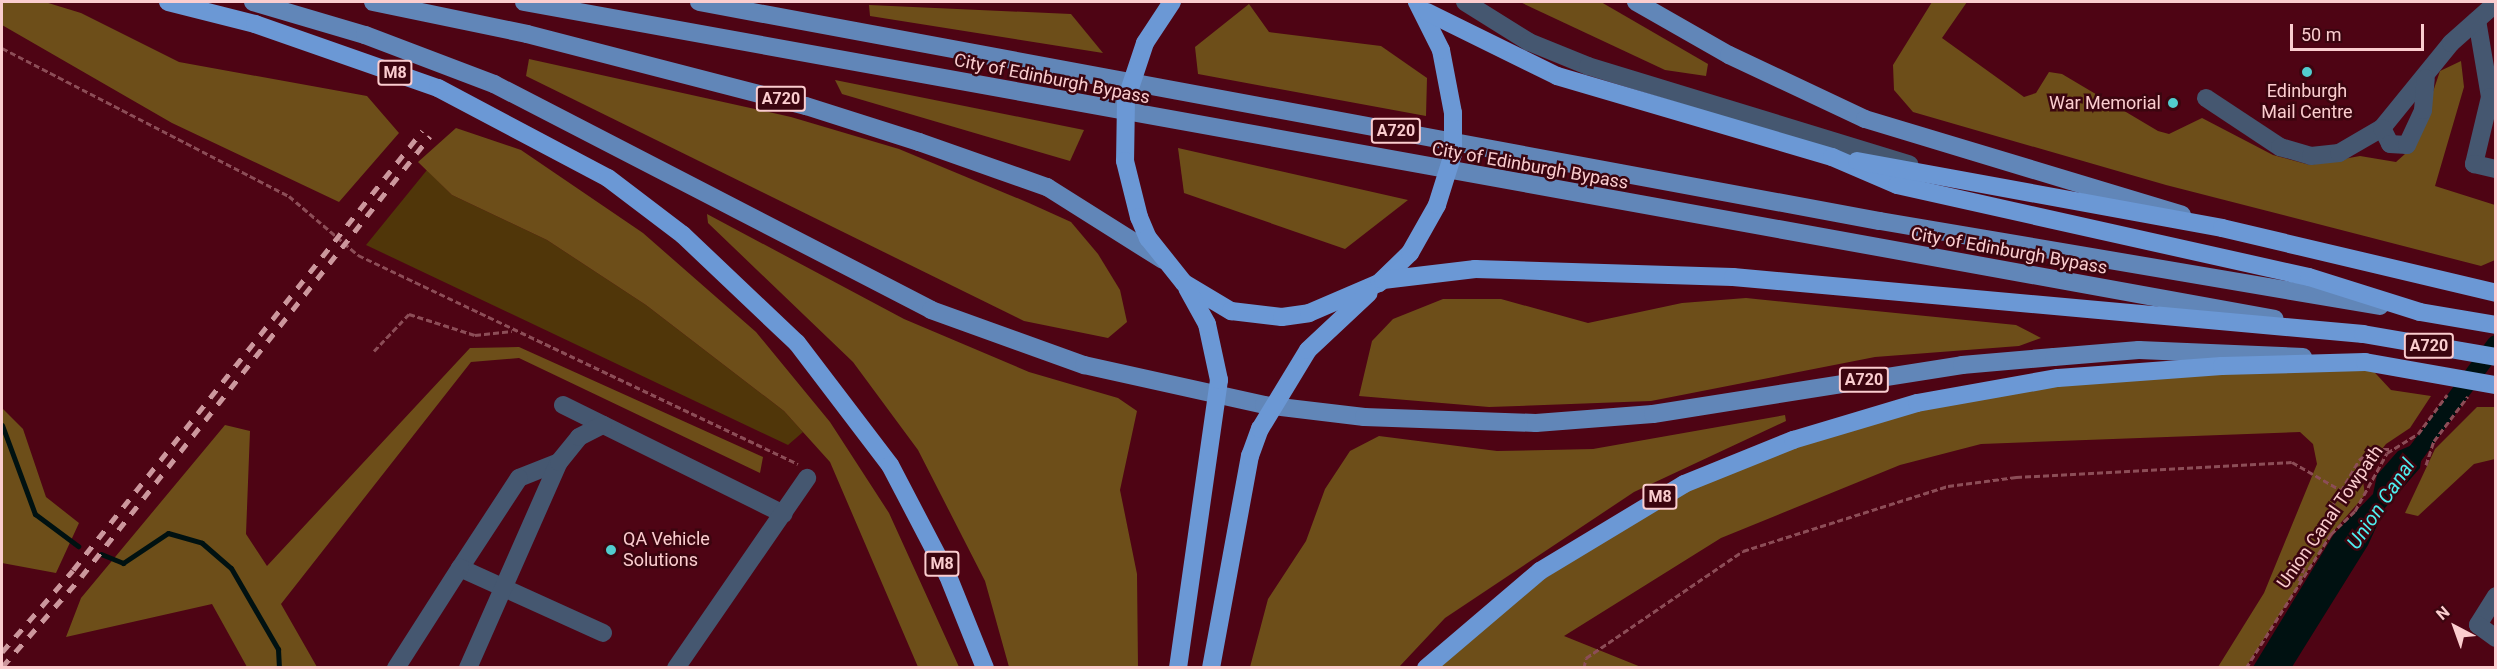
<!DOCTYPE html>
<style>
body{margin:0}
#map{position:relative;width:2497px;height:669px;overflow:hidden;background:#4e0414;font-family:Roboto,sans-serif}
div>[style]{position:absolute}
.green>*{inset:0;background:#503609}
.forest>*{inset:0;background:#6d4e19}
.water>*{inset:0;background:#011}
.stream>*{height:5px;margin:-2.5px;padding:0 2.5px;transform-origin:2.5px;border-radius:2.5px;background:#011}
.canal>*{height:18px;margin:-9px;padding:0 9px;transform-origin:9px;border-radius:9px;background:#011}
.path>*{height:3px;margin-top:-1.5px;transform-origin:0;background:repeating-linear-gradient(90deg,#8c4d57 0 6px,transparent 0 9px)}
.minor>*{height:18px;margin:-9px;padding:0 9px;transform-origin:9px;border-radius:9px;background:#455770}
.major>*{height:18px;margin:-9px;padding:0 9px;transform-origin:9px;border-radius:9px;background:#6186b8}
.highway>*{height:18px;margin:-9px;padding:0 9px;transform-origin:9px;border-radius:9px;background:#6b98d5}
.rail>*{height:4.5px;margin-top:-2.25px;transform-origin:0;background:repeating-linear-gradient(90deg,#cc979d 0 10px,transparent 0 20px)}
.dots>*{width:16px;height:16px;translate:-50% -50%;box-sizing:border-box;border:3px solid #3b050f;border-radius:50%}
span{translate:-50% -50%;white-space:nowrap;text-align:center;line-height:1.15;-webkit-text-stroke:5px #3b050f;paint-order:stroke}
.shield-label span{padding:2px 4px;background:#3b050f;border:2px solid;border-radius:4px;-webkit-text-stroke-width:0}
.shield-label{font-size:16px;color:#fbcdcf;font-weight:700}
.street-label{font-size:18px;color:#fbcdcf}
.poi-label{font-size:18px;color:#fbcdcf}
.right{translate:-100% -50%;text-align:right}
.left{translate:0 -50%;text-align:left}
.water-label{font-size:20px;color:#4eeff1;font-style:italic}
.frame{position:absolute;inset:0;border:3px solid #fbcdcf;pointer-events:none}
.north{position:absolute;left:2425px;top:597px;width:60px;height:60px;-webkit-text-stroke:4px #3b050f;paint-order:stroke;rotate:319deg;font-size:16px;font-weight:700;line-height:24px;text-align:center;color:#fbcdcf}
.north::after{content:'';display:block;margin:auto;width:21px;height:27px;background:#fbcdcf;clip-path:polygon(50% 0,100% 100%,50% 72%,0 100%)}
.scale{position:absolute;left:2290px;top:24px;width:134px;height:27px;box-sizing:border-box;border:3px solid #fbcdcf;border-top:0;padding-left:8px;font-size:18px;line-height:21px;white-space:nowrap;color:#fbcdcf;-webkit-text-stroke:4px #3b050f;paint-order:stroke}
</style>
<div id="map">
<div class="green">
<i style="clip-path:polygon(427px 170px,452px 195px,547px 240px,646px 305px,784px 411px,803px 432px,788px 445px,366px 245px)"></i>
</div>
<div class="forest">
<i style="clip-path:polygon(2px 2px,45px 2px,81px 13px,179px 62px,367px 96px,399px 133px,339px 202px,172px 123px,2px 25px)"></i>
<i style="clip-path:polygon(1520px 2px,1601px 2px,1708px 64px,1706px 76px,1665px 70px)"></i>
<i style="clip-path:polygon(1932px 2px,1967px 2px,1942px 38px,2024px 97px,2036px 93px,2049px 72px,2062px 74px,2158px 131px,2169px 134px,2202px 118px,2273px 155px,2310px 165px,2360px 156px,2396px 162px,2415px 145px,2440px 71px,2461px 61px,2464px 87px,2435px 186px,2495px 205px,2495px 260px,2481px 266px,2166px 185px,1913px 112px,1894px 90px,1893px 65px)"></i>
<i style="clip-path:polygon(1249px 4px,1269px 32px,1381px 46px,1427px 78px,1426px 116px,1198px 74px,1195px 47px)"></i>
<i style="clip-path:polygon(869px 5px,1071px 14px,1103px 53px,870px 16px)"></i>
<i style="clip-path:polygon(529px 59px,791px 117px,899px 149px,1029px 203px,1071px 222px,1098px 254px,1120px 290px,1127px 322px,1108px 338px,1024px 321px,526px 76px)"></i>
<i style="clip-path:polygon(835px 80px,1084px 130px,1070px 161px,842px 94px)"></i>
<i style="clip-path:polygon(456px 128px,521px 150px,643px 233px,756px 332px,830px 422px,889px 513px,959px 667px,918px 667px,830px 462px,784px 411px,646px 305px,547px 240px,452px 195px,418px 162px)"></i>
<i style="clip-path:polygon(1178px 148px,1408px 200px,1345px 249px,1184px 193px)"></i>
<i style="clip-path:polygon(707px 214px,904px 319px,1029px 372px,1118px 398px,1137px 411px,1120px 490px,1137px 574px,1138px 667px,1009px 667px,985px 581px,918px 450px,853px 362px,708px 223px)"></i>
<i style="clip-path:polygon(1746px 298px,2016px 325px,2041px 338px,2019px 346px,1875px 357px,1651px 401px,1489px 407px,1359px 396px,1372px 341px,1393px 319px,1443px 299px,1501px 299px,1588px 323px,1682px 303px)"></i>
<i style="clip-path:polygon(519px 347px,763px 457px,760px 473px,519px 358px,471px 362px,281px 604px,317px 667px,247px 667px,212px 604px,66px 637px,81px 598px,225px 425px,250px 431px,246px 534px,267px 566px,470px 348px)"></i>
<i style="clip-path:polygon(2365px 362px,2391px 390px,2431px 396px,2410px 428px,2386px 444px,2362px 474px,2365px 495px,2331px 534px,2246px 667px,2218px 667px,2264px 593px,2317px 464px,2313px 444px,2300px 432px,1981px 444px,1900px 465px,1721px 538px,1564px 636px,1641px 667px,1426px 668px,1459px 637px,1684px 484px,1965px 393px)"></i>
<i style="clip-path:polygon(2477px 407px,2495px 407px,2495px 459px,2474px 464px,2418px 516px,2405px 513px,2435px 449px)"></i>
<i style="clip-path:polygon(2px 408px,23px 429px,46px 497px,79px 523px,56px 573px,2px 563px)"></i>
<i style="clip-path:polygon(1785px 415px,1786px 421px,1634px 492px,1445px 618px,1399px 667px,1250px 667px,1268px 599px,1306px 541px,1325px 489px,1350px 451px,1379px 436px,1497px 451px,1593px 449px)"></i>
</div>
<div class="water">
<i style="clip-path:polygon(2424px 440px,2420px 468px,2385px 508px,2368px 545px,2292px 667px,2253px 667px,2334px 534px,2373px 494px,2377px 475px,2398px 451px)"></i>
</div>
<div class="stream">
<i style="left:2px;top:425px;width:95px;rotate:69.7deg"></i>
<i style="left:35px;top:514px;width:54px;rotate:36.7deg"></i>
<i style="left:101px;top:554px;width:24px;rotate:22deg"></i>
<i style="left:123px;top:563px;width:54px;rotate:-33.7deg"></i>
<i style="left:168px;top:533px;width:35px;rotate:16deg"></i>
<i style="left:202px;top:543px;width:38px;rotate:41deg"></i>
<i style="left:231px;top:568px;width:94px;rotate:59.9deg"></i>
<i style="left:278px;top:649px;width:19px;rotate:87deg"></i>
</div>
<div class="canal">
<i style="left:2410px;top:461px;width:145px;rotate:-53.7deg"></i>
</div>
<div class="path">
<i style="left:2px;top:48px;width:323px;rotate:27.3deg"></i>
<i style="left:289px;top:196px;width:91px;rotate:40.5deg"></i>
<i style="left:358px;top:255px;width:487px;rotate:25.4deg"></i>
<i style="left:374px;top:351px;width:51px;rotate:-46.6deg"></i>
<i style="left:409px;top:314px;width:69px;rotate:17.7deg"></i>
<i style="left:475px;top:335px;width:37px;rotate:-6deg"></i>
<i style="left:2426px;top:465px;width:25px;rotate:-72deg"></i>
<i style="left:2434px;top:441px;width:56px;rotate:-52.9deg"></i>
<i style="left:2299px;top:581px;width:54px;rotate:-69.6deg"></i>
<i style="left:2318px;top:530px;width:81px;rotate:-59.6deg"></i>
<i style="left:2359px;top:460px;width:19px;rotate:-36deg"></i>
<i style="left:2374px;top:449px;width:17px"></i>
<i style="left:1584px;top:668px;width:10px;rotate:-79deg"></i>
<i style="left:1586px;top:658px;width:190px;rotate:-34.3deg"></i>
<i style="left:1743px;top:551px;width:215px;rotate:-17.6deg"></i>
<i style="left:1948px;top:486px;width:69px;rotate:-7.5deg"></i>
<i style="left:2016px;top:477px;width:276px;rotate:-3.1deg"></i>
<i style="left:2292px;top:462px;width:68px;rotate:30deg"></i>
<i style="left:2246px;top:668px;width:159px;rotate:-57.6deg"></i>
<i style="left:2331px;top:534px;width:33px;rotate:-44deg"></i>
<i style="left:2355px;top:511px;width:66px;rotate:-61.1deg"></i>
<i style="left:2387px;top:453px;width:36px;rotate:-32deg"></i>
<i style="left:2418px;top:434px;width:49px;rotate:-53.4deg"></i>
</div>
<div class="minor">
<i style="left:1465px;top:2px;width:75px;rotate:32deg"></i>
<i style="left:1529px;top:42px;width:64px;rotate:22.1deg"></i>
<i style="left:1588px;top:66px;width:336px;rotate:17deg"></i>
<i style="left:2477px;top:20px;width:78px;rotate:80.4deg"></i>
<i style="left:2490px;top:97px;width:69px;rotate:103.4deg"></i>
<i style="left:2474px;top:164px;width:23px;rotate:13deg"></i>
<i style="left:2206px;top:98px;width:89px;rotate:33.5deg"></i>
<i style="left:2280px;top:147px;width:32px;rotate:16deg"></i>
<i style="left:2311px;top:156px;width:28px;rotate:-6deg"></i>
<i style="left:2339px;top:153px;width:50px;rotate:-30.2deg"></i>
<i style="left:2382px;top:128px;width:109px;rotate:-50.9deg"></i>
<i style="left:2451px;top:43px;width:60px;rotate:-41.6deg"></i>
<i style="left:2382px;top:128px;width:18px;rotate:63deg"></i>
<i style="left:2390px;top:144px;width:17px;rotate:3deg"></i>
<i style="left:2407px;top:145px;width:38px;rotate:-65deg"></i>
<i style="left:2423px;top:110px;width:32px;rotate:-85deg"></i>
<i style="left:563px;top:405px;width:246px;rotate:26.3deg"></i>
<i style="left:559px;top:462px;width:43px;rotate:158.2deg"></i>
<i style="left:519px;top:478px;width:108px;rotate:123.2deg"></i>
<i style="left:460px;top:568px;width:157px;rotate:24.4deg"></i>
<i style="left:2496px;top:596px;width:34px;rotate:122deg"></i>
<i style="left:2478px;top:625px;width:22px;rotate:36deg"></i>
<i style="left:396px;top:668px;width:119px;rotate:-57.4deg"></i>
<i style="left:468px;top:668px;width:225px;rotate:-66.2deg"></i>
<i style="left:559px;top:462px;width:32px;rotate:-51deg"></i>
<i style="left:579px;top:437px;width:27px;rotate:-27deg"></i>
<i style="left:676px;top:668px;width:231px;rotate:-55.4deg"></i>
</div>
<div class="major">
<i style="left:253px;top:2px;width:117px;rotate:16.4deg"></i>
<i style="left:365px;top:35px;width:138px;rotate:20.8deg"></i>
<i style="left:494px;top:84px;width:492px;rotate:27.3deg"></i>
<i style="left:931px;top:310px;width:163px;rotate:19.8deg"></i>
<i style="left:1084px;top:365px;width:184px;rotate:12.5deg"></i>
<i style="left:1264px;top:405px;width:101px;rotate:6.8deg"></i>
<i style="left:1364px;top:417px;width:172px;rotate:2deg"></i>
<i style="left:1536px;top:423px;width:117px;rotate:-4.4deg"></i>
<i style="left:1653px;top:414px;width:313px;rotate:-9deg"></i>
<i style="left:1962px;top:365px;width:92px;rotate:-5deg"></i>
<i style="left:2054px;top:357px;width:85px;rotate:-4.7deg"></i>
<i style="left:2139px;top:350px;width:164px;rotate:2.4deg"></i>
<i style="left:373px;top:2px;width:157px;rotate:11.7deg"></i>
<i style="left:527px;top:34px;width:288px;rotate:14.5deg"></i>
<i style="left:806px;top:106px;width:119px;rotate:17.7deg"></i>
<i style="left:919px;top:142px;width:136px;rotate:19.4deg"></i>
<i style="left:1047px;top:187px;width:137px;rotate:32.2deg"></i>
<i style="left:524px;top:2px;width:1779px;rotate:10.26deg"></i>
<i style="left:699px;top:2px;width:1201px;rotate:10.51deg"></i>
<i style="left:1880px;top:221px;width:507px;rotate:9.65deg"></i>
<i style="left:1636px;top:2px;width:107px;rotate:29.7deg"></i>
<i style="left:1729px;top:55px;width:150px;rotate:25.2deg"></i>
<i style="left:1865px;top:119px;width:331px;rotate:16.8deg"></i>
</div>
<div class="highway">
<i style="left:168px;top:2px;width:90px;rotate:14.2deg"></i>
<i style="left:255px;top:24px;width:194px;rotate:19.3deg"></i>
<i style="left:438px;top:88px;width:192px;rotate:27.9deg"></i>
<i style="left:608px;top:178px;width:94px;rotate:37.2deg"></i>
<i style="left:683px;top:235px;width:157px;rotate:43.5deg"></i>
<i style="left:797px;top:343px;width:153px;rotate:52.7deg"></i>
<i style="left:890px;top:465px;width:125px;rotate:62.4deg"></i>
<i style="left:948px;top:576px;width:99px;rotate:68.1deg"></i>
<i style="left:1172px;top:2px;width:49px;rotate:123.4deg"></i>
<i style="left:1145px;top:43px;width:60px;rotate:108.4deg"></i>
<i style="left:1126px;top:100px;width:61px;rotate:90.9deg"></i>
<i style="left:1125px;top:161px;width:58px;rotate:76deg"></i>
<i style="left:1139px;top:217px;width:23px;rotate:67deg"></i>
<i style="left:1148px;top:238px;width:58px;rotate:51.3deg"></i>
<i style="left:1184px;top:283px;width:55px;rotate:30.8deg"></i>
<i style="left:1231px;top:311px;width:51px;rotate:6.7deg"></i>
<i style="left:1282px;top:317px;width:27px;rotate:-8deg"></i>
<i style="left:1309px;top:313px;width:76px;rotate:-23.2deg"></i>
<i style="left:1379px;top:283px;width:43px;rotate:-44.1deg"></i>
<i style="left:1410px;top:253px;width:55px;rotate:-60.6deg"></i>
<i style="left:1437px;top:205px;width:53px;rotate:-72.6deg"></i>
<i style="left:1453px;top:154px;width:41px;rotate:-90deg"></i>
<i style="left:1453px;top:113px;width:64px;rotate:-100.8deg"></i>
<i style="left:1441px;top:50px;width:54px;rotate:-116.6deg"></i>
<i style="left:1427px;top:12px;width:145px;rotate:26.2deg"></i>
<i style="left:1557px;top:76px;width:287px;rotate:16.4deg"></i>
<i style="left:1832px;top:157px;width:71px;rotate:23.3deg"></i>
<i style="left:1897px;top:185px;width:422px;rotate:12.6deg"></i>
<i style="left:2309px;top:277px;width:116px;rotate:17.5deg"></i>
<i style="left:2420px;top:312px;width:77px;rotate:9.7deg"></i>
<i style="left:1857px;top:161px;width:371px;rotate:10.4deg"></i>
<i style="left:2222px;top:228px;width:282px;rotate:13.3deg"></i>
<i style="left:1383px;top:280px;width:93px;rotate:-6.8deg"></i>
<i style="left:1475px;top:269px;width:258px;rotate:1.8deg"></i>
<i style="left:1733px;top:277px;width:633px;rotate:5.17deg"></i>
<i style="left:2363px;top:334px;width:135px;rotate:9.8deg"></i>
<i style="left:1178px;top:668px;width:291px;rotate:-81.9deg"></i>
<i style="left:1219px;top:380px;width:57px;rotate:-102.1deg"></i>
<i style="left:1207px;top:324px;width:41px;rotate:-119.1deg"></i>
<i style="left:1211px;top:668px;width:216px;rotate:-79.6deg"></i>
<i style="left:1250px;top:456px;width:29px;rotate:-70deg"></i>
<i style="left:1260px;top:429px;width:92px;rotate:-58.7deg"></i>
<i style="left:1308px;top:350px;width:83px;rotate:-43.1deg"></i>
<i style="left:1426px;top:668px;width:150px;rotate:-40.4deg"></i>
<i style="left:1540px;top:571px;width:168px;rotate:-31.1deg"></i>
<i style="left:1684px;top:484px;width:118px;rotate:-22deg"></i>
<i style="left:1793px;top:440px;width:129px;rotate:-16.6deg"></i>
<i style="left:1917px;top:403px;width:143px;rotate:-10.1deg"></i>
<i style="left:2058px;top:378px;width:164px;rotate:-4.2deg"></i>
<i style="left:2222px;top:366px;width:143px;rotate:-1.6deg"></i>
<i style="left:2365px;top:362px;width:133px;rotate:10deg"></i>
</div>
<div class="rail">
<i style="left:2px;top:652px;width:108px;rotate:-49.1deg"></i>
<i style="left:73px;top:570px;width:561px;rotate:-51.52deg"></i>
<i style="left:2px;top:667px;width:120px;rotate:-48.7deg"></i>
<i style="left:81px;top:577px;width:562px;rotate:-51.64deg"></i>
</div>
<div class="dots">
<i style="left:2307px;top:72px;background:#52cdce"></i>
<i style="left:2173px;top:103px;background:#52cdce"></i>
<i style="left:611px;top:550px;background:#52cdce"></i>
</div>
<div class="shield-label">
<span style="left:395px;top:73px">M8</span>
<span style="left:781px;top:99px">A720</span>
<span style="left:1396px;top:131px">A720</span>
<span style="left:2429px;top:346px">A720</span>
<span style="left:1864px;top:380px">A720</span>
<span style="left:1660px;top:497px">M8</span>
<span style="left:942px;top:564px">M8</span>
</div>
<div class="street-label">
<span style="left:1052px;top:79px;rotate:11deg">City of Edinburgh Bypass</span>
<span style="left:1530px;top:166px;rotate:10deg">City of Edinburgh Bypass</span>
<span style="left:2009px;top:251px;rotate:10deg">City of Edinburgh Bypass</span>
<span style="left:2330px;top:517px;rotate:-55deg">Union Canal Towpath</span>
</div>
<div class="poi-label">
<span style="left:2307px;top:102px">Edinburgh<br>Mail Centre</span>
<span class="right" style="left:2161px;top:103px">War Memorial</span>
<span class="left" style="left:623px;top:550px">QA Vehicle<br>Solutions</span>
</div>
<div class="water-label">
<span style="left:2381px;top:504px;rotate:-56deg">Union Canal</span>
</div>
<div class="frame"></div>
<div class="north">N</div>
<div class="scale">50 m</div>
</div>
